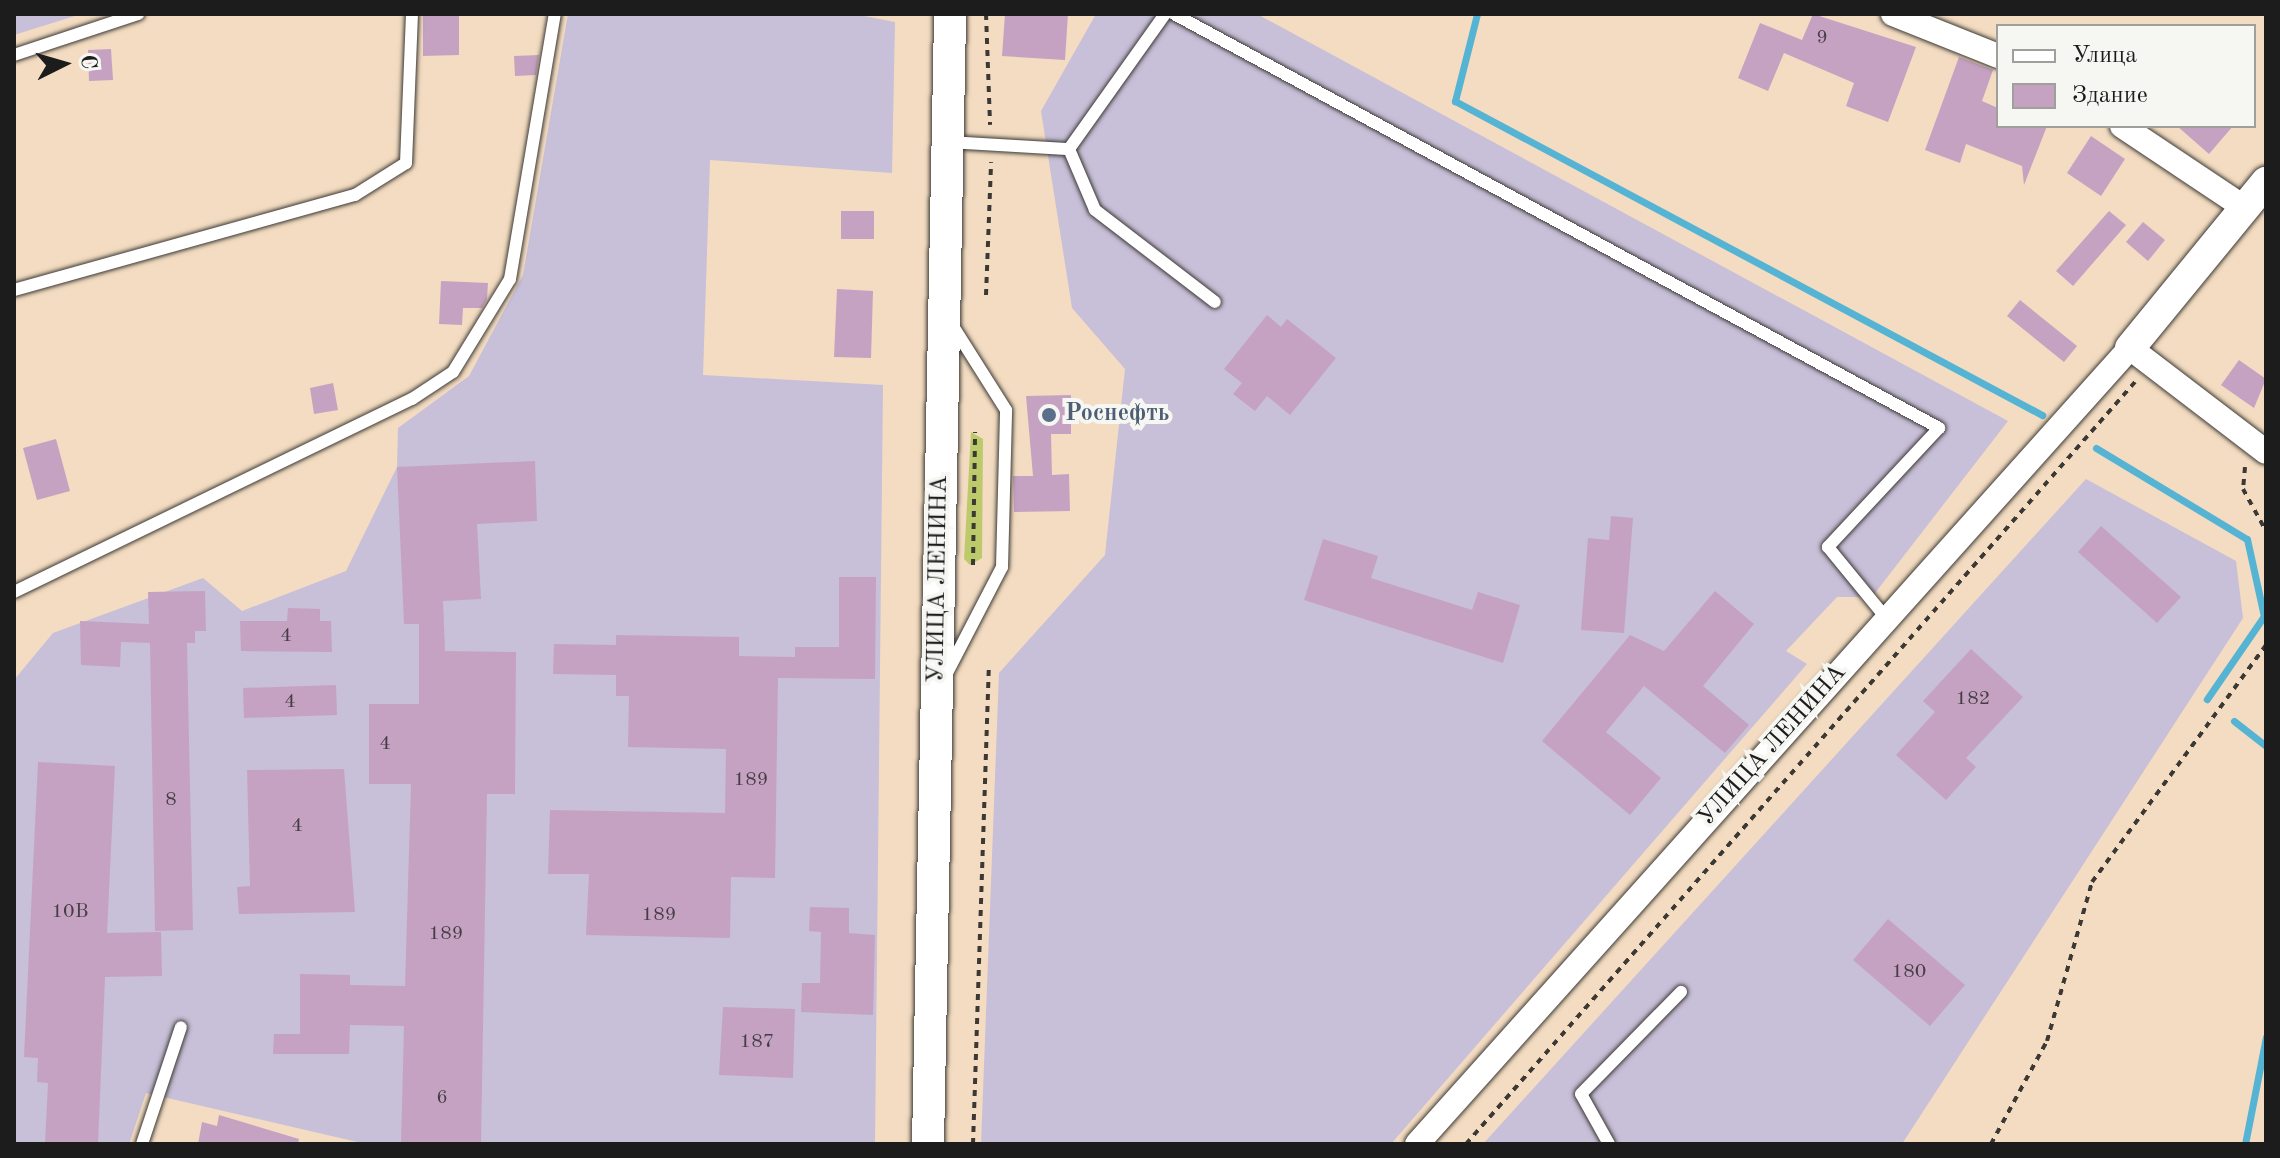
<!DOCTYPE html>
<meta charset="utf-8">
<style>
body{margin:0}
#map{position:relative;width:2280px;height:1158px;overflow:hidden;background:#f3dcc1;font-family:"Old Standard TT",serif}
div>[style]{position:absolute}
.industrial>*{inset:0;background:#c8bfd8}
.green>*{inset:0;background:#bdca6c}
.stream>*{height:7px;margin:-3.5px;padding:0 3.5px;transform-origin:3.5px;border-radius:3.5px;background:#55b3d3}
.building>*{inset:0;background:#c6a2c2}
.path>*{height:4px;margin-top:-2px;transform-origin:0;background:repeating-linear-gradient(90deg,#3c3935 0 6px,transparent 0 12px)}
.roads{filter:drop-shadow(0 0 2px #3c3935) drop-shadow(0 0 2px #3c3935)}
.service>*{height:12px;margin:-6px;padding:0 6px;transform-origin:6px;border-radius:6px;background:#fff}
.minor>*{height:24px;margin:-12px;padding:0 12px;transform-origin:12px;border-radius:12px;background:#fff}
.tertiary>*{height:30px;margin:-15px;padding:0 15px;transform-origin:15px;border-radius:15px;background:#fff}
.secondary>*{height:32px;margin:-16px;padding:0 16px;transform-origin:16px;border-radius:16px;background:#fff}
.dots>*{width:22px;height:22px;translate:-50% -50%;box-sizing:border-box;border:4px solid #f6f6f2;border-radius:50%}
span{translate:-50% -50%;white-space:nowrap;text-align:center;line-height:1.15;-webkit-text-stroke:8px #f6f6f2;paint-order:stroke}
.number-label{font-size:20px;color:#463e46}
.number-label span{-webkit-text-stroke-width:0}
.service-label{font-size:24px;color:#4e5e75;font-weight:700}
.left{translate:0 -50%;text-align:left}
.street-label{font-size:24px;color:#1c1c1c}
.frame{position:absolute;inset:0;border:16px solid #1c1c1c;pointer-events:none}
.legend{position:absolute;left:1996px;top:24px;width:260px;height:104px;box-sizing:border-box;background:#f6f6f2;border:2px solid #9f9f9c;margin:0;padding:10px 14px;list-style:none;font-size:24px;color:#1c1c1c}
.legend li{display:flex;align-items:center;gap:16px;height:40px}
.legend b{width:40px;border:2px solid #9f9f9c}
.north{position:absolute;left:24px;top:24px;width:80px;height:80px;-webkit-text-stroke:6px #f6f6f2;paint-order:stroke;rotate:85deg;font-size:22px;font-weight:700;line-height:32px;text-align:center;color:#1c1c1c}
.north::after{content:'';display:block;margin:auto;width:28px;height:36px;background:#1c1c1c;clip-path:polygon(50% 0,100% 100%,50% 72%,0 100%)}
</style>
<div id="map">
<div class="industrial">
<i style="clip-path:polygon(14px 14px,81px 14px,14px 35px)"></i>
<i style="clip-path:polygon(568px 14px,854px 14px,895px 22px,892px 173px,710px 160px,703px 375px,883px 385px,875px 1144px,366px 1144px,146px 1093px,129px 1144px,14px 1144px,14px 680px,53px 633px,203px 578px,242px 611px,346px 571px,397px 467px,398px 428px,469px 376px,523px 275px)"></i>
<i style="clip-path:polygon(1096px 14px,1257px 14px,2008px 421px,1872px 597px,1837px 597px,1786px 651px,1807px 664px,1391px 1144px,981px 1144px,999px 673px,1105px 555px,1125px 369px,1072px 308px,1041px 111px)"></i>
<i style="clip-path:polygon(2086px 479px,2236px 561px,2243px 618px,1902px 1144px,1483px 1144px)"></i>
</div>
<div class="green">
<i style="clip-path:polygon(971px 432px,983px 439px,982px 558px,970px 565px,964px 559px)"></i>
</div>
<div class="stream">
<i style="left:1477px;top:14px;width:90px;rotate:104.2deg"></i>
<i style="left:1455px;top:101px;width:666px;rotate:28.14deg"></i>
<i style="left:2096px;top:448px;width:176px;rotate:31.1deg"></i>
<i style="left:2247px;top:539px;width:79px;rotate:77.6deg"></i>
<i style="left:2264px;top:616px;width:101px;rotate:124.5deg"></i>
<i style="left:2234px;top:721px;width:41px;rotate:38deg"></i>
<i style="left:2245px;top:1144px;width:109px;rotate:-78.9deg"></i>
</div>
<div class="building">
<i style="clip-path:polygon(423px 14px,459px 14px,459px 55px,423px 56px)"></i>
<i style="clip-path:polygon(1005px 14px,1068px 14px,1065px 60px,1002px 56px)"></i>
<i style="clip-path:polygon(1813px 14px,1916px 47px,1888px 122px,1846px 106px,1854px 83px,1784px 53px,1768px 91px,1738px 78px,1760px 23px,1802px 40px)"></i>
<i style="clip-path:polygon(111px 49px,113px 80px,89px 81px,88px 50px)"></i>
<i style="clip-path:polygon(539px 55px,536px 75px,515px 76px,514px 56px)"></i>
<i style="clip-path:polygon(1959px 57px,1993px 70px,1982px 101px,1998px 108px,1998px 126px,2047px 126px,2024px 185px,2022px 166px,1966px 144px,1960px 163px,1925px 150px)"></i>
<i style="clip-path:polygon(2177px 126px,2233px 126px,2209px 154px)"></i>
<i style="clip-path:polygon(2091px 136px,2125px 159px,2101px 196px,2067px 173px)"></i>
<i style="clip-path:polygon(841px 211px,874px 211px,874px 239px,841px 239px)"></i>
<i style="clip-path:polygon(2109px 211px,2126px 225px,2073px 286px,2056px 271px)"></i>
<i style="clip-path:polygon(2143px 222px,2165px 240px,2148px 261px,2126px 242px)"></i>
<i style="clip-path:polygon(441px 281px,488px 283px,487px 299px,482px 308px,463px 308px,462px 325px,439px 324px)"></i>
<i style="clip-path:polygon(837px 289px,873px 291px,871px 358px,834px 357px)"></i>
<i style="clip-path:polygon(2020px 300px,2077px 346px,2064px 362px,2007px 316px)"></i>
<i style="clip-path:polygon(1267px 315px,1281px 327px,1287px 319px,1336px 358px,1290px 415px,1267px 396px,1255px 411px,1233px 394px,1242px 383px,1224px 369px)"></i>
<i style="clip-path:polygon(2239px 360px,2266px 379px,2254px 408px,2221px 385px)"></i>
<i style="clip-path:polygon(333px 383px,338px 410px,314px 414px,310px 388px)"></i>
<i style="clip-path:polygon(1071px 395px,1071px 434px,1051px 434px,1052px 475px,1069px 474px,1070px 511px,1014px 512px,1013px 476px,1033px 476px,1026px 396px)"></i>
<i style="clip-path:polygon(56px 439px,70px 491px,37px 500px,23px 448px)"></i>
<i style="clip-path:polygon(535px 461px,537px 521px,477px 524px,481px 599px,443px 601px,445px 651px,516px 652px,515px 794px,487px 794px,481px 1144px,401px 1144px,404px 1026px,350px 1025px,349px 1054px,273px 1054px,274px 1034px,300px 1034px,300px 974px,350px 975px,350px 985px,405px 986px,411px 784px,369px 784px,369px 704px,419px 704px,419px 624px,404px 624px,397px 467px)"></i>
<i style="clip-path:polygon(1611px 516px,1633px 518px,1624px 633px,1581px 630px,1588px 538px,1609px 540px)"></i>
<i style="clip-path:polygon(2101px 526px,2181px 597px,2157px 623px,2078px 552px)"></i>
<i style="clip-path:polygon(1323px 539px,1378px 556px,1371px 578px,1472px 610px,1478px 592px,1520px 605px,1503px 663px,1304px 600px)"></i>
<i style="clip-path:polygon(839px 577px,876px 577px,875px 679px,778px 678px,775px 878px,731px 877px,730px 938px,586px 935px,589px 874px,548px 874px,550px 810px,725px 813px,726px 749px,628px 747px,629px 696px,616px 696px,616px 675px,553px 674px,554px 644px,616px 645px,616px 635px,739px 637px,739px 656px,795px 657px,795px 647px,839px 647px)"></i>
<i style="clip-path:polygon(205px 591px,206px 631px,195px 631px,195px 643px,187px 643px,193px 930px,155px 931px,150px 643px,121px 642px,120px 667px,81px 665px,80px 621px,149px 624px,148px 592px)"></i>
<i style="clip-path:polygon(1715px 591px,1754px 624px,1703px 686px,1749px 725px,1725px 753px,1644px 686px,1606px 732px,1661px 778px,1630px 815px,1542px 741px,1630px 635px,1664px 651px)"></i>
<i style="clip-path:polygon(288px 608px,320px 609px,320px 621px,331px 621px,332px 652px,241px 651px,240px 621px,287px 621px)"></i>
<i style="clip-path:polygon(1971px 649px,2023px 697px,1966px 758px,1976px 767px,1946px 800px,1896px 755px,1935px 712px,1923px 701px)"></i>
<i style="clip-path:polygon(336px 685px,337px 715px,244px 718px,243px 688px)"></i>
<i style="clip-path:polygon(38px 762px,115px 766px,107px 933px,161px 932px,162px 976px,105px 977px,98px 1144px,45px 1144px,48px 1083px,37px 1082px,38px 1058px,24px 1057px)"></i>
<i style="clip-path:polygon(344px 769px,355px 912px,239px 914px,237px 887px,250px 886px,247px 770px)"></i>
<i style="clip-path:polygon(810px 907px,849px 908px,849px 933px,875px 935px,873px 1015px,801px 1012px,802px 983px,820px 983px,821px 932px,809px 931px)"></i>
<i style="clip-path:polygon(1888px 919px,1965px 985px,1930px 1026px,1853px 960px)"></i>
<i style="clip-path:polygon(723px 1007px,795px 1009px,793px 1078px,719px 1075px)"></i>
<i style="clip-path:polygon(219px 1115px,299px 1139px,298px 1144px,198px 1144px,202px 1122px,217px 1126px)"></i>
</div>
<div class="path">
<i style="left:986px;top:14px;width:111px;rotate:87.9deg"></i>
<i style="left:986px;top:295px;width:133px;rotate:-87.8deg"></i>
<i style="left:2245px;top:467px;width:22px;rotate:95deg"></i>
<i style="left:2243px;top:489px;width:48px;rotate:61.3deg"></i>
<i style="left:973px;top:565px;width:133px;rotate:-89.1deg"></i>
<i style="left:973px;top:1144px;width:478px;rotate:-88.1deg"></i>
<i style="left:1466px;top:1144px;width:1014px;rotate:-48.72deg"></i>
<i style="left:1991px;top:1144px;width:117px;rotate:-61.5deg"></i>
<i style="left:2047px;top:1041px;width:165px;rotate:-74.2deg"></i>
<i style="left:2092px;top:882px;width:294px;rotate:-53.7deg"></i>
</div>
<div class="roads">
<div class="service">
<i style="left:1174px;top:14px;width:870px;rotate:28.42deg"></i>
<i style="left:1939px;top:428px;width:163px;rotate:133deg"></i>
<i style="left:1828px;top:547px;width:93px;rotate:50.7deg"></i>
<i style="left:14px;top:55px;width:131px;rotate:-18.3deg"></i>
<i style="left:950px;top:142px;width:119px;rotate:3.4deg"></i>
<i style="left:1069px;top:149px;width:166px;rotate:-54.6deg"></i>
<i style="left:1069px;top:149px;width:66px;rotate:66.9deg"></i>
<i style="left:1095px;top:210px;width:151px;rotate:37.5deg"></i>
<i style="left:14px;top:290px;width:354px;rotate:-15.6deg"></i>
<i style="left:355px;top:195px;width:60px;rotate:-32.1deg"></i>
<i style="left:406px;top:163px;width:149px;rotate:-87.7deg"></i>
<i style="left:14px;top:592px;width:442px;rotate:-25.9deg"></i>
<i style="left:412px;top:399px;width:49px;rotate:-33.4deg"></i>
<i style="left:453px;top:372px;width:109px;rotate:-58.5deg"></i>
<i style="left:510px;top:279px;width:269px;rotate:-80.4deg"></i>
<i style="left:946px;top:675px;width:122px;rotate:-62.6deg"></i>
<i style="left:1002px;top:567px;width:157px;rotate:-88.5deg"></i>
<i style="left:1006px;top:410px;width:103px;rotate:-122.3deg"></i>
<i style="left:142px;top:1144px;width:123px;rotate:-71.6deg"></i>
<i style="left:1609px;top:1144px;width:57px;rotate:-119.2deg"></i>
<i style="left:1581px;top:1094px;width:143px;rotate:-45.6deg"></i>
</div>
<div class="minor">
<i style="left:1893px;top:14px;width:113px;rotate:21.8deg"></i>
<i style="left:2122px;top:126px;width:148px;rotate:33.7deg"></i>
<i style="left:1417px;top:1144px;width:1069px;rotate:-48.15deg"></i>
<i style="left:2130px;top:348px;width:171px;rotate:37.4deg"></i>
</div>
<div class="tertiary">
<i style="left:2130px;top:348px;width:215px;rotate:-50.7deg"></i>
</div>
<div class="secondary">
<i style="left:928px;top:1144px;width:1130px;rotate:-88.88deg"></i>
</div>
</div>
<div class="dots">
<i style="left:1049px;top:415px;background:#5c6f8a"></i>
</div>
<div class="number-label">
<span style="left:1822px;top:38px">9</span>
<span style="left:286px;top:636px">4</span>
<span style="left:1973px;top:699px">182</span>
<span style="left:290px;top:702px">4</span>
<span style="left:385px;top:744px">4</span>
<span style="left:751px;top:780px">189</span>
<span style="left:171px;top:800px">8</span>
<span style="left:297px;top:826px">4</span>
<span style="left:70px;top:912px">10В</span>
<span style="left:659px;top:915px">189</span>
<span style="left:446px;top:934px">189</span>
<span style="left:1909px;top:972px">180</span>
<span style="left:757px;top:1042px">187</span>
<span style="left:442px;top:1098px">6</span>
</div>
<div class="service-label">
<span class="left" style="left:1065px;top:415px">Роснефть</span>
</div>
<div class="street-label">
<span style="left:939px;top:579px;rotate:-89deg">УЛИЦА ЛЕНИНА</span>
<span style="left:1773px;top:746px;rotate:-48deg">УЛИЦА ЛЕНИНА</span>
</div>
<div class="frame"></div>
<ul class="legend">
<li><b style="height:10px;background:#fff"></b>Улица</li>
<li><b style="height:22px;background:#c6a2c2"></b>Здание</li>
</ul>
<div class="north">С</div>
</div>
